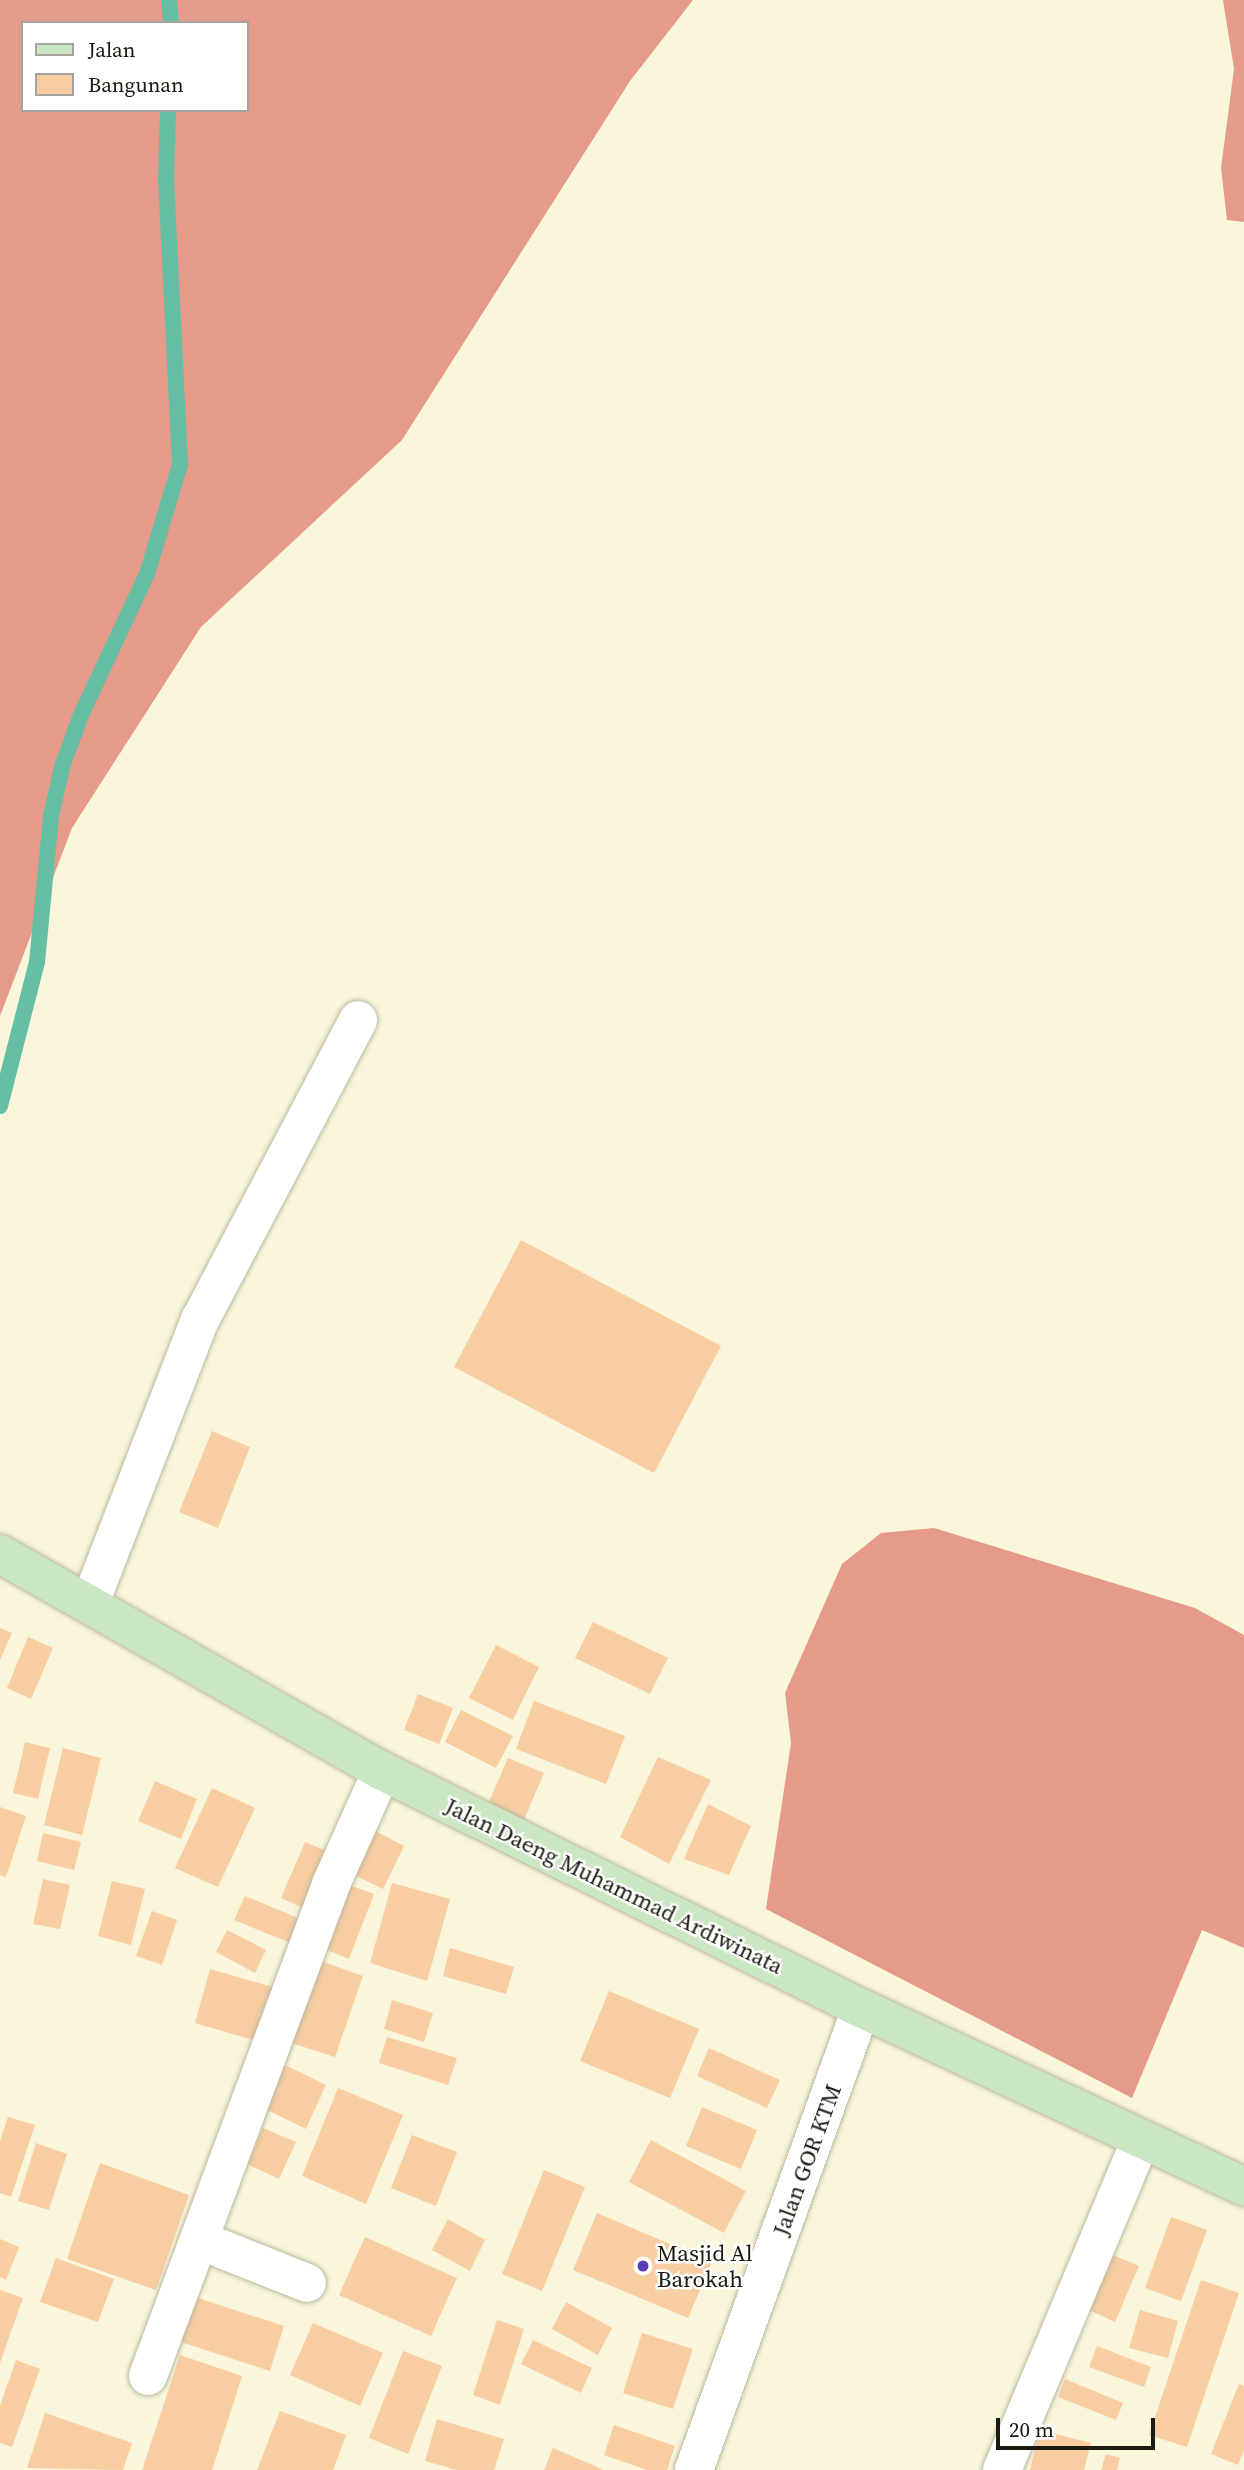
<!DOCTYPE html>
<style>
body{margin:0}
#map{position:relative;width:1244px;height:2470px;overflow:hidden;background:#f9f6dc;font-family:"Source Serif 4",serif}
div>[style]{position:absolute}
.forest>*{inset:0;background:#e69b8a}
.stream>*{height:16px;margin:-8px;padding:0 8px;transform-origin:8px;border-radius:8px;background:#66bea4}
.building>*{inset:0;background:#f7cda1}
.roads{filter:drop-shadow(0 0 2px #bab89e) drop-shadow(0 0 2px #bab89e)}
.minor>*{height:38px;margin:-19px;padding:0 19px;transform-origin:19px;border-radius:19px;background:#fff}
.major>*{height:38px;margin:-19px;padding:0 19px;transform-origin:19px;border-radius:19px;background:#cbe6c2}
.dots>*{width:19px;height:19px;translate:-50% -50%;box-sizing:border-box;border:4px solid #fff;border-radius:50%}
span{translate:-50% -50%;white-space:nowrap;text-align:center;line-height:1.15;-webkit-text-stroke:5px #fff;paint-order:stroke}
.street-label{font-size:23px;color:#1b1a11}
.poi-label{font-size:23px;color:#1b1a11}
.left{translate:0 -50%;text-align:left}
.legend{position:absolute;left:21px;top:21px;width:228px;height:91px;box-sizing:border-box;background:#fff;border:2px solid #a4a3a0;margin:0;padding:9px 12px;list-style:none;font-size:21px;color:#1b1a11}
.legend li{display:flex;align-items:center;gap:14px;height:35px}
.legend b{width:35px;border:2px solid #a4a3a0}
.scale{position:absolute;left:996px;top:2418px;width:159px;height:32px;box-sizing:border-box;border:4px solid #1b1a11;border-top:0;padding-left:9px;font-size:21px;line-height:24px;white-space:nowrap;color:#1b1a11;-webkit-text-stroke:5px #fff;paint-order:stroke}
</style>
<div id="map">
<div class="forest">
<i style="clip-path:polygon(evenodd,0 0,693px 0,630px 81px,402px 440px,201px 627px,72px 828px,0 1016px,0 0,23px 23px,247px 23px,247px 110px,23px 110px,23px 23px)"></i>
<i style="clip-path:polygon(1223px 0,1244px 0,1244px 222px,1227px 220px,1221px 168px,1234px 69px)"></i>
<i style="clip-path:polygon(934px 1528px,1195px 1608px,1244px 1635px,1244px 1948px,1202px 1930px,1132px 2098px,766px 1909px,791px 1743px,785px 1693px,842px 1564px,881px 1533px)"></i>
</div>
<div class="stream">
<i style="left:169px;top:0;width:23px;rotate:85deg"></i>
<i style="left:0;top:1106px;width:149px;rotate:-75.6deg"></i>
<i style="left:37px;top:962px;width:147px;rotate:-84.5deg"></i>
<i style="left:51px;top:816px;width:50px;rotate:-77.3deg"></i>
<i style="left:62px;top:767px;width:55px;rotate:-69.9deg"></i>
<i style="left:81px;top:715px;width:156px;rotate:-64.9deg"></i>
<i style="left:147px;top:574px;width:114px;rotate:-73.2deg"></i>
<i style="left:180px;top:465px;width:285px;rotate:-92.8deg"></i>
<i style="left:166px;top:180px;width:70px;rotate:-88.4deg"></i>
</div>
<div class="building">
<i style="clip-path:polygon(521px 1240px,721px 1346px,654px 1473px,454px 1367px)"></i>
<i style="clip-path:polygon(212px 1431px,250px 1447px,218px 1528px,179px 1512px)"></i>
<i style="clip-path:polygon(593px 1622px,668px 1658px,650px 1694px,575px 1658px)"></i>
<i style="clip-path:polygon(0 1628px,12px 1633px,0 1660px)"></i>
<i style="clip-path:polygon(28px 1637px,53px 1648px,31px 1699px,7px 1688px)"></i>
<i style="clip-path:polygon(496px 1645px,539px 1667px,513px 1720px,469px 1698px)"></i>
<i style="clip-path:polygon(418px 1694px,453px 1708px,439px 1744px,404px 1730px)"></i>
<i style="clip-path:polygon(534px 1701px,625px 1736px,606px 1784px,516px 1749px)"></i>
<i style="clip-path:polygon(461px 1710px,513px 1736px,496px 1768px,445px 1742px)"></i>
<i style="clip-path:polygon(25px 1742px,50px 1748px,38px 1799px,13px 1793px)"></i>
<i style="clip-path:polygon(63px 1748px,101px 1758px,82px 1835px,44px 1825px)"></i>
<i style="clip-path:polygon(658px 1757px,711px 1780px,669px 1864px,620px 1837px)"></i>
<i style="clip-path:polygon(508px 1758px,544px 1773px,524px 1820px,488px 1804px)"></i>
<i style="clip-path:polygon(155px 1781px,197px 1799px,181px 1839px,138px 1821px)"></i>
<i style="clip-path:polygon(212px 1788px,255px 1808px,218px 1887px,175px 1868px)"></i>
<i style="clip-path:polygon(708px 1804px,751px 1826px,729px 1875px,684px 1859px)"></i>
<i style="clip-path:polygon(0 1807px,26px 1816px,6px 1877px,0 1875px)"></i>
<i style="clip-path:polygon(368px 1827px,404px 1846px,383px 1889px,346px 1871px)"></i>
<i style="clip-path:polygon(43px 1833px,81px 1842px,74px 1870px,37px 1861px)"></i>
<i style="clip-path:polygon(305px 1842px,338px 1856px,314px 1913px,281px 1898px)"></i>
<i style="clip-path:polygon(43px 1879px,70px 1885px,60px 1929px,33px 1924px)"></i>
<i style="clip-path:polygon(112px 1881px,145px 1889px,131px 1945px,98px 1936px)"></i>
<i style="clip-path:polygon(344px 1883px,374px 1894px,349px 1959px,320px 1947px)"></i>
<i style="clip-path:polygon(392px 1883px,450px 1899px,427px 1981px,370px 1963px)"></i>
<i style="clip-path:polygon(245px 1896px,303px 1920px,293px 1944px,234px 1920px)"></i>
<i style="clip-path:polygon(152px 1911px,177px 1920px,162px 1965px,136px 1956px)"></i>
<i style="clip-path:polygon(227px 1930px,266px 1950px,255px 1973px,216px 1952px)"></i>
<i style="clip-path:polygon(450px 1948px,514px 1967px,506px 1994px,443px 1976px)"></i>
<i style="clip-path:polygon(310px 1957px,363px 1976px,335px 2057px,282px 2040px)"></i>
<i style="clip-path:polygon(210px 1969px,273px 1987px,256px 2041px,195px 2023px)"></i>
<i style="clip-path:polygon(609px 1991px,699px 2029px,670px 2098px,580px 2061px)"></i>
<i style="clip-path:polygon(392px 2000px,433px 2013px,424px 2042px,384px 2029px)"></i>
<i style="clip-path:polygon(387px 2037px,457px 2058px,448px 2085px,379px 2063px)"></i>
<i style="clip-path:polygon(709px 2048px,780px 2080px,767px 2108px,697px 2076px)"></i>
<i style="clip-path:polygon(283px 2064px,326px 2085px,306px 2129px,263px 2108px)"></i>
<i style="clip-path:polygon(338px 2088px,403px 2115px,366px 2204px,302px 2176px)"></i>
<i style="clip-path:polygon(702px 2107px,757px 2130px,741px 2169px,686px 2146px)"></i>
<i style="clip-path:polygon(8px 2117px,35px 2125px,11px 2197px,0 2193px,0 2141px)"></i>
<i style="clip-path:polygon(263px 2128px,296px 2142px,279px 2179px,247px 2164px)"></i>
<i style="clip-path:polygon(412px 2135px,457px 2152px,436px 2206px,391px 2188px)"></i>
<i style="clip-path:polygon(651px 2140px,746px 2191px,724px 2233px,629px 2182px)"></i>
<i style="clip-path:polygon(36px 2143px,67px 2154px,49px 2210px,18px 2201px)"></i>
<i style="clip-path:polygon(100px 2163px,189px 2195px,156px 2290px,67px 2259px)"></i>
<i style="clip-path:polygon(544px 2170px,585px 2187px,542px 2291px,502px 2274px)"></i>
<i style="clip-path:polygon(597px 2213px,712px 2262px,688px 2318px,573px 2270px)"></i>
<i style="clip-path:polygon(1171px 2217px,1207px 2230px,1181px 2301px,1145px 2288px)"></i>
<i style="clip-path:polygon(448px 2219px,485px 2240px,470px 2271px,432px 2250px)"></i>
<i style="clip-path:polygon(365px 2237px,457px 2278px,431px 2336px,339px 2295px)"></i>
<i style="clip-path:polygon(0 2239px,19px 2247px,6px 2280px,0 2277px)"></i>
<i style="clip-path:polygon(1101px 2250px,1139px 2266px,1115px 2322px,1078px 2305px)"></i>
<i style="clip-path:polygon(56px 2258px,114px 2279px,98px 2322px,40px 2302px)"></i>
<i style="clip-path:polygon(1201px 2280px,1239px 2293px,1187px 2447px,1149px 2435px)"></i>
<i style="clip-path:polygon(0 2290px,23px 2298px,0 2363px)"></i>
<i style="clip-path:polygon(195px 2297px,284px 2326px,270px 2371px,181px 2342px)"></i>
<i style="clip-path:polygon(566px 2302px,612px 2328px,598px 2355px,552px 2329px)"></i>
<i style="clip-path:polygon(1140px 2310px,1178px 2321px,1168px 2358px,1129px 2348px)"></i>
<i style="clip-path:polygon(497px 2320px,524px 2329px,500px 2405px,473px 2395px)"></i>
<i style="clip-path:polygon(313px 2323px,383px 2353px,360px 2406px,290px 2375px)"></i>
<i style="clip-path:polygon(642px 2333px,693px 2349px,673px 2409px,623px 2393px)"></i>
<i style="clip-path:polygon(533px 2340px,592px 2368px,581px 2393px,521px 2364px)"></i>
<i style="clip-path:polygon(1097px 2346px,1151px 2367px,1144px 2387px,1089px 2367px)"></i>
<i style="clip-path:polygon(403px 2351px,442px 2366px,408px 2454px,369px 2438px)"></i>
<i style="clip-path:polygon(180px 2355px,242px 2376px,212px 2470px,142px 2470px)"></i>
<i style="clip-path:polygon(16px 2360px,40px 2369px,12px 2447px,0 2443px,0 2406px)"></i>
<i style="clip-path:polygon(1065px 2379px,1123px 2403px,1116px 2420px,1058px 2397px)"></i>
<i style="clip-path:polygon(1239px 2384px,1244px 2386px,1244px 2450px,1238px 2465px,1211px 2454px)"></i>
<i style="clip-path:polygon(280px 2411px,346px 2435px,333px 2470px,257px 2470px)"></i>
<i style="clip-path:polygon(45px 2413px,132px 2443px,123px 2470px,27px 2468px)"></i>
<i style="clip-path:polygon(437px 2419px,504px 2439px,494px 2470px,457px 2470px,425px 2461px)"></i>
<i style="clip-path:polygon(614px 2425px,675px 2446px,667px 2470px,647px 2470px,604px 2455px)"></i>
<i style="clip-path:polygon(1040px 2430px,1091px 2443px,1084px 2470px,1030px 2470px)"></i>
<i style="clip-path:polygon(553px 2448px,604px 2470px,544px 2470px)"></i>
<i style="clip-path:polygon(1106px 2454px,1120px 2458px,1117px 2470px,1101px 2470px)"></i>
</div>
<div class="roads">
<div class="minor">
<i style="left:90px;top:1603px;width:304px;rotate:-68.8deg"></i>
<i style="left:200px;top:1320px;width:339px;rotate:-62.2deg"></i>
<i style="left:199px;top:2240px;width:116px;rotate:21.7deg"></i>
<i style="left:148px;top:2376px;width:527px;rotate:-69.57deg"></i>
<i style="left:332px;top:1882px;width:122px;rotate:-65.8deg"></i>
<i style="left:694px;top:2470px;width:491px;rotate:-70.1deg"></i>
<i style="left:1002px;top:2470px;width:358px;rotate:-67.2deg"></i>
</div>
<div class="major">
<i style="left:0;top:1554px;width:439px;rotate:29.6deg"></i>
<i style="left:382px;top:1771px;width:534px;rotate:26.33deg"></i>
<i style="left:861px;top:2008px;width:423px;rotate:25deg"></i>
</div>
</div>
<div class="dots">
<i style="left:643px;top:2266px;background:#5b3db6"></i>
</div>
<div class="street-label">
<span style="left:614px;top:1886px;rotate:26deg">Jalan Daeng Muhammad Ardiwinata</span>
<span style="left:807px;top:2160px;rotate:-70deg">Jalan GOR KTM</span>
</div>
<div class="poi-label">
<span class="left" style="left:657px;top:2266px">Masjid Al<br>Barokah</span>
</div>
<ul class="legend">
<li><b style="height:9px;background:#cbe6c2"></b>Jalan</li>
<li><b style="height:19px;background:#f7cda1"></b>Bangunan</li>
</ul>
<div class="scale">20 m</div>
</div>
